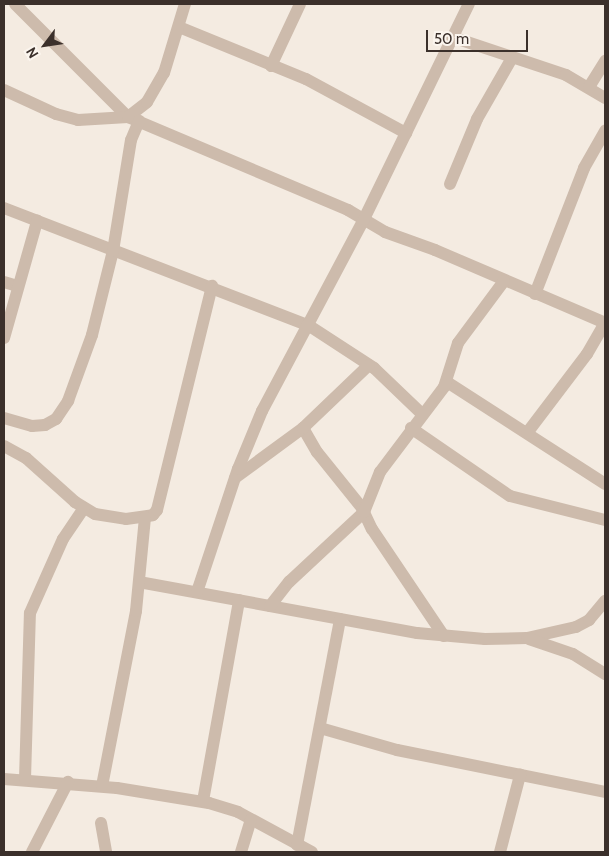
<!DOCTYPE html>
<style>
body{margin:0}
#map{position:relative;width:609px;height:856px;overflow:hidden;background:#f4ebe1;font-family:Cabin,sans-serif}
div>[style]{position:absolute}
.street>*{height:12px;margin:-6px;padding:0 6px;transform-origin:6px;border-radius:6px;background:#cdbbac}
span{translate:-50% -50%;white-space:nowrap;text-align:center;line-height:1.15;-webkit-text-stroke:4px #fbf5ee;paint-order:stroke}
.frame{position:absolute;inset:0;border:5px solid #3b302b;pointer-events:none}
.north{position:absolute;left:20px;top:20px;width:50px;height:50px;-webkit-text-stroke:4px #fbf5ee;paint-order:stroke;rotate:239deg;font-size:14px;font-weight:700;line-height:20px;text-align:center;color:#3b302b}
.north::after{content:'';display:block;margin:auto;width:18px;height:22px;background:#3b302b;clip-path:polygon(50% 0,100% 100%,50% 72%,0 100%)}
.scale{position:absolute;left:426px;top:30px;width:102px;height:22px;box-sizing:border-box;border:2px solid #3b302b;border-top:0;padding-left:6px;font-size:15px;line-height:18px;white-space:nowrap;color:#3b302b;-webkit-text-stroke:4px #fbf5ee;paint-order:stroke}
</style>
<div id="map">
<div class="street">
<i style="left:15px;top:4px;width:160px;rotate:45deg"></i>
<i style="left:128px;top:117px;width:239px;rotate:22.9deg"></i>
<i style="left:348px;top:210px;width:43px;rotate:30.7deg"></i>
<i style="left:385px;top:232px;width:53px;rotate:19.8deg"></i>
<i style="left:435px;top:250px;width:185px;rotate:23.2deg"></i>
<i style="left:179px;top:27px;width:137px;rotate:22.3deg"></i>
<i style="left:306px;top:79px;width:114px;rotate:28.4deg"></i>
<i style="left:452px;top:37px;width:120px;rotate:18.4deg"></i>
<i style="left:566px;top:75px;width:45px;rotate:30.5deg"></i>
<i style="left:271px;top:66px;width:68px;rotate:-64.9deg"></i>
<i style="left:589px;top:87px;width:31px;rotate:-58deg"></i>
<i style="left:4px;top:90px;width:57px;rotate:24.8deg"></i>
<i style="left:56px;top:114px;width:23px;rotate:15deg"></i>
<i style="left:78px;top:120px;width:50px;rotate:-3.4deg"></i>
<i style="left:128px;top:117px;width:24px;rotate:-38deg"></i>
<i style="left:147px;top:102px;width:34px;rotate:-60deg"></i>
<i style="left:164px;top:73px;width:72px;rotate:-73.1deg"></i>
<i style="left:450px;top:184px;width:70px;rotate:-67.4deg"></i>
<i style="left:477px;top:119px;width:70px;rotate:-60.2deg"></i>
<i style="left:4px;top:208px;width:326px;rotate:21.1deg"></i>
<i style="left:308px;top:325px;width:79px;rotate:33.1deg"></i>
<i style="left:374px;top:368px;width:66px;rotate:43.8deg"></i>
<i style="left:4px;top:282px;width:14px;rotate:17deg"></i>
<i style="left:535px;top:294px;width:135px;rotate:-68.7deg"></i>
<i style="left:584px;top:168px;width:43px;rotate:-60.4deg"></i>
<i style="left:4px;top:338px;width:122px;rotate:-74.2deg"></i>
<i style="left:447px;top:382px;width:188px;rotate:32.8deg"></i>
<i style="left:4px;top:418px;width:29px;rotate:16deg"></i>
<i style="left:32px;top:426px;width:13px;rotate:-4deg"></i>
<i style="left:45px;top:425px;width:13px;rotate:-29deg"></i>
<i style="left:56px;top:419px;width:22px;rotate:-56deg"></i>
<i style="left:68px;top:401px;width:70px;rotate:-70deg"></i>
<i style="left:92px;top:335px;width:87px;rotate:-76deg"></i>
<i style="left:113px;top:251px;width:112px;rotate:-80.8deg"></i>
<i style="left:131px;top:140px;width:21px;rotate:-67deg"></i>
<i style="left:303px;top:428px;width:28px;rotate:60deg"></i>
<i style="left:317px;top:452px;width:72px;rotate:51.2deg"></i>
<i style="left:362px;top:508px;width:23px;rotate:65deg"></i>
<i style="left:372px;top:529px;width:129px;rotate:56.1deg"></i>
<i style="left:411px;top:428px;width:120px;rotate:34.5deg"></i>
<i style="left:510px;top:496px;width:98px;rotate:14.2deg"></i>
<i style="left:527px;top:433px;width:99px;rotate:-52.8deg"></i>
<i style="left:587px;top:354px;width:36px;rotate:-60deg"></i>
<i style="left:4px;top:446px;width:25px;rotate:29deg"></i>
<i style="left:26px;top:458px;width:66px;rotate:41.9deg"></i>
<i style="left:75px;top:502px;width:23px;rotate:31deg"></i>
<i style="left:95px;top:514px;width:31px;rotate:9deg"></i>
<i style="left:126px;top:519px;width:27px;rotate:-8deg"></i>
<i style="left:153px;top:515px;width:6px;rotate:-51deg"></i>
<i style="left:157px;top:510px;width:231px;rotate:-76.2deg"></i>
<i style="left:235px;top:478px;width:84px;rotate:-36.3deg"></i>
<i style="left:303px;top:428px;width:91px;rotate:-43.7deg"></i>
<i style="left:139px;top:582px;width:283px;rotate:10.4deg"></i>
<i style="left:417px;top:633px;width:68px;rotate:5deg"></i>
<i style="left:485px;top:639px;width:42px;rotate:-1.4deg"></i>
<i style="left:527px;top:638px;width:50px;rotate:-12.7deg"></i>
<i style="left:576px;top:627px;width:15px;rotate:-28deg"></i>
<i style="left:589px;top:620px;width:25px;rotate:-50deg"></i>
<i style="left:197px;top:592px;width:130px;rotate:-71.6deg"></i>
<i style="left:238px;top:469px;width:63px;rotate:-67.5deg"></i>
<i style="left:262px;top:411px;width:217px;rotate:-62deg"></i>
<i style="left:364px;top:219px;width:239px;rotate:-64deg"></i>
<i style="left:270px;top:606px;width:31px;rotate:-52deg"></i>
<i style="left:289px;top:582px;width:103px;rotate:-43deg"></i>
<i style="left:364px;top:512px;width:43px;rotate:-68.2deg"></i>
<i style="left:380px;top:472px;width:106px;rotate:-53deg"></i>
<i style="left:444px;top:387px;width:46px;rotate:-72.3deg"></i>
<i style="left:458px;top:343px;width:77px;rotate:-53.4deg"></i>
<i style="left:529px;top:639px;width:46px;rotate:18.8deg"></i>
<i style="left:573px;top:654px;width:38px;rotate:32deg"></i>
<i style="left:320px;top:728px;width:80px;rotate:15.9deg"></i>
<i style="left:397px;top:750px;width:212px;rotate:11.4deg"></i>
<i style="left:4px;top:779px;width:113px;rotate:4.6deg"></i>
<i style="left:117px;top:788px;width:93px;rotate:9.3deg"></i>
<i style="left:209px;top:803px;width:30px;rotate:17deg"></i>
<i style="left:238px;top:812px;width:84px;rotate:28.4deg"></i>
<i style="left:25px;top:779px;width:166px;rotate:-88.3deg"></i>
<i style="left:30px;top:613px;width:81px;rotate:-66deg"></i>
<i style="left:63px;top:539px;width:37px;rotate:-56deg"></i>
<i style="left:102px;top:786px;width:178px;rotate:-79deg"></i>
<i style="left:136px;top:611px;width:94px;rotate:-84.5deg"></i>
<i style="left:203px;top:801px;width:204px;rotate:-79.8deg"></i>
<i style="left:101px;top:823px;width:29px;rotate:80deg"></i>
<i style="left:297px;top:845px;width:230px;rotate:-79.2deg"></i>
<i style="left:32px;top:852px;width:79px;rotate:-62.8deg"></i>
<i style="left:241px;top:852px;width:34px;rotate:-73deg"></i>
<i style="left:500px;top:852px;width:80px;rotate:-75.4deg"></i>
</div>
<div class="frame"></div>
<div class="north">N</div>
<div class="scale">50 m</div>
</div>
